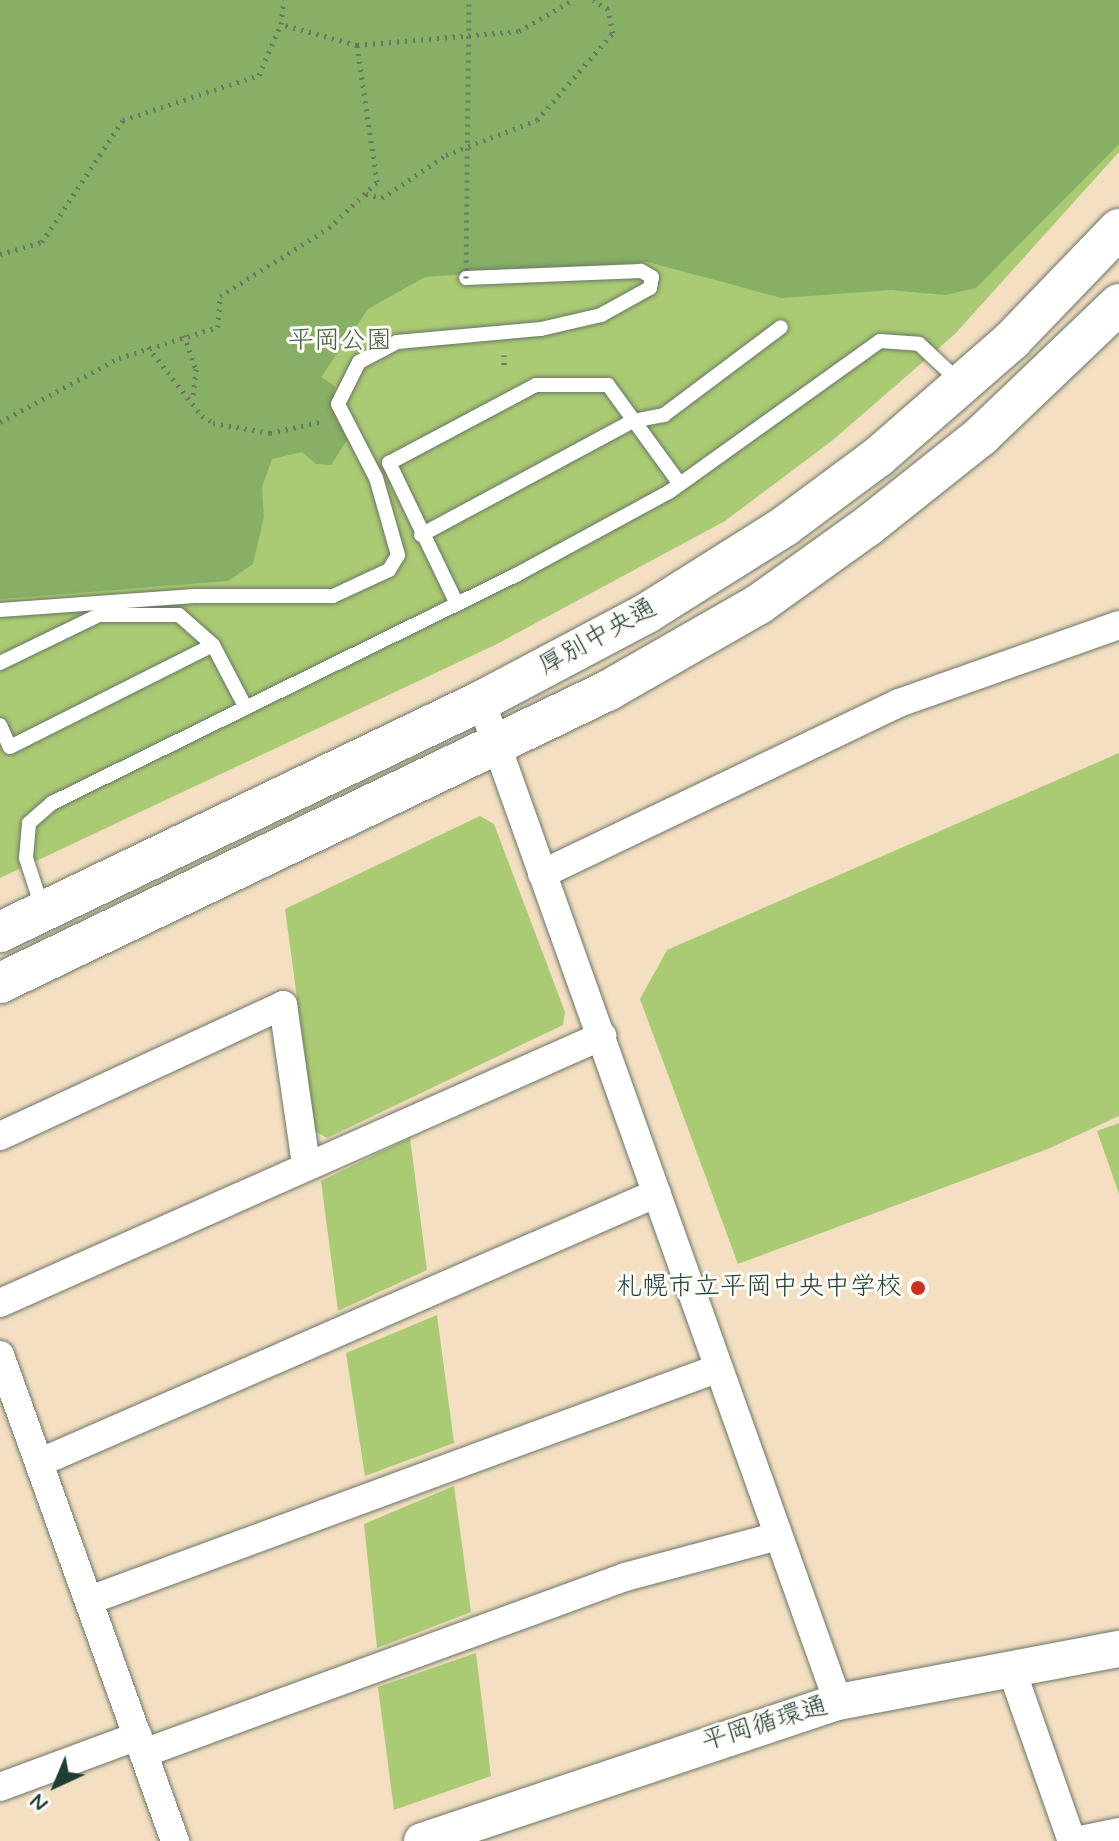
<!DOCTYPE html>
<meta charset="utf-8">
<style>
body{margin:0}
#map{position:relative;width:1119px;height:1841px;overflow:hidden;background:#f4dfc3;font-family:Mynerve,"Klee One",sans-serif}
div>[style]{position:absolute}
.green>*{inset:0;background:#aacb73}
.forest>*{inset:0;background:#87af65}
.path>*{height:5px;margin-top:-2.5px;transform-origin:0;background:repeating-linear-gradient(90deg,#6a7666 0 2px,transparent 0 8px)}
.roads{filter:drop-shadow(0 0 2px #6a7666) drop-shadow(0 0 2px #6a7666)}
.service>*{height:14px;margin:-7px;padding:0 7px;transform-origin:7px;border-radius:7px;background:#fff}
.minor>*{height:28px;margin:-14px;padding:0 14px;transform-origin:14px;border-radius:14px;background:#fff}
.tertiary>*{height:36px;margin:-18px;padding:0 18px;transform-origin:18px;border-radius:18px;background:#fff}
.secondary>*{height:40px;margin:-20px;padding:0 20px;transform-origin:20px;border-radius:20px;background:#fff}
.path-bridge>*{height:5px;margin-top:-2.5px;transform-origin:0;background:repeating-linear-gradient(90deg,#6a7666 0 2px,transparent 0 8px)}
.dots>*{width:22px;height:22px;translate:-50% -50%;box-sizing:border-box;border:4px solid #fdfcf7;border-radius:50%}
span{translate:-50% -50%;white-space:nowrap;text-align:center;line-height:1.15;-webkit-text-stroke:6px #fdfcf7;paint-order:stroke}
.park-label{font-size:26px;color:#426044}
.street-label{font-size:26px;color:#1f3d34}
.poi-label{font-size:26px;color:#1f3d34}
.right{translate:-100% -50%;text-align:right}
.north{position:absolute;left:16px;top:1745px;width:80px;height:80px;-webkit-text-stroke:6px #fdfcf7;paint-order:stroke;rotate:224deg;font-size:22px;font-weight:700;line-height:32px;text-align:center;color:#1f3d34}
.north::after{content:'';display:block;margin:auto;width:28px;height:36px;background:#1f3d34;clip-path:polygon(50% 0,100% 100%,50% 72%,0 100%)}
</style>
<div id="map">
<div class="green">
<i style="clip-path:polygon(0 0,1119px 0,1119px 152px,955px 334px,833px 440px,725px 521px,497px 644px,0 878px)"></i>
<i style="clip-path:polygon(1119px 753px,1119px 1116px,1050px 1148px,738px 1264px,640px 999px,667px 950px)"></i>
<i style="clip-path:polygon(480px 816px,494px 824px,565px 1012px,563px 1025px,327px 1138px,315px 1131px,285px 909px)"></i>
<i style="clip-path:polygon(1119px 1123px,1119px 1194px,1097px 1131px)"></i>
<i style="clip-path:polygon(410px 1138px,427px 1270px,338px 1311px,321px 1181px)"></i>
<i style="clip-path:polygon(437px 1315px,454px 1443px,365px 1476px,346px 1353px)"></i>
<i style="clip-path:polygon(454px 1486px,471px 1612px,377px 1648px,364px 1524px)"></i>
<i style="clip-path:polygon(476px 1653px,491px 1776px,394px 1810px,378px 1687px)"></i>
</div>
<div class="forest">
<i style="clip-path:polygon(0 0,1119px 0,1119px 144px,976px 288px,945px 295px,891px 290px,782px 298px,648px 262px,425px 277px,368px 309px,321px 377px,335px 386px,332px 407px,347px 440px,331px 465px,316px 464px,302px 452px,272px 459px,262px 487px,264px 517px,253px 564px,228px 581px,0 599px)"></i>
</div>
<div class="path">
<i style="left:357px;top:45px;width:163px;rotate:-4.9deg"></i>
<i style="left:519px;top:31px;width:62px;rotate:-29.9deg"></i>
<i style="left:366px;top:194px;width:16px;rotate:14deg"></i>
<i style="left:382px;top:198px;width:77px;rotate:-33.9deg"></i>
<i style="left:446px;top:155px;width:97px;rotate:-21deg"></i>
<i style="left:537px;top:120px;width:116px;rotate:-48.9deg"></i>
<i style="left:613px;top:33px;width:25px;rotate:-102deg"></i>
<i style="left:608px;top:9px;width:17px;rotate:-149deg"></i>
<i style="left:0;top:254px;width:44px;rotate:-15.9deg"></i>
<i style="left:42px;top:242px;width:146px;rotate:-56.4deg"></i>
<i style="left:123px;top:120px;width:143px;rotate:-18.3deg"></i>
<i style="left:259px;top:75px;width:56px;rotate:-66.7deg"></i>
<i style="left:281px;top:24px;width:24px;rotate:-83deg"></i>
<i style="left:184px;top:335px;width:36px;rotate:71deg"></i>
<i style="left:196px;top:369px;width:31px;rotate:96deg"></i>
<i style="left:148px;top:347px;width:88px;rotate:52deg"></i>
<i style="left:202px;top:416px;width:13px;rotate:32deg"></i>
<i style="left:213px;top:423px;width:58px;rotate:10deg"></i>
<i style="left:270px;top:433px;width:55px;rotate:-12.5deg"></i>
<i style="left:504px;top:355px;width:15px;rotate:90deg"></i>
<i style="left:0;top:422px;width:135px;rotate:-28.3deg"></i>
<i style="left:119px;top:358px;width:104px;rotate:-17.4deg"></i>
<i style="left:218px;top:327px;width:31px;rotate:-86deg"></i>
<i style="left:220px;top:296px;width:128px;rotate:-32deg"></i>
<i style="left:329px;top:228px;width:66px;rotate:-43.8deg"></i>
<i style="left:377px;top:182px;width:138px;rotate:-98.3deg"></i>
<i style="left:357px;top:45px;width:79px;rotate:-164.6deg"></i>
</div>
<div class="roads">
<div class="service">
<i style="left:421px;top:535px;width:241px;rotate:-28.3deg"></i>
<i style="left:633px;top:421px;width:32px;rotate:-11deg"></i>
<i style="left:664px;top:415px;width:146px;rotate:-36.9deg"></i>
<i style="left:457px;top:604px;width:157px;rotate:-115.7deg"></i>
<i style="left:389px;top:463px;width:166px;rotate:-28deg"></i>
<i style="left:536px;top:385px;width:72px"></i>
<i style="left:608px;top:385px;width:122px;rotate:54deg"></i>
<i style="left:0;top:610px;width:195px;rotate:-4.1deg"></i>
<i style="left:194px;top:596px;width:139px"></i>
<i style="left:333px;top:596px;width:62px;rotate:-24.9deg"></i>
<i style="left:389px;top:570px;width:17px;rotate:-59deg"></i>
<i style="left:398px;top:555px;width:80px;rotate:-105.9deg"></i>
<i style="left:376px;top:478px;width:83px;rotate:-117.2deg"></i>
<i style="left:338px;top:404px;width:47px;rotate:-63.4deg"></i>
<i style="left:359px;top:362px;width:43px;rotate:-27.8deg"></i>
<i style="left:397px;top:342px;width:145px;rotate:-5.2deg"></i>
<i style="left:541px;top:329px;width:62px;rotate:-13.1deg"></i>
<i style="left:601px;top:315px;width:56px;rotate:-28.9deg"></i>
<i style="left:650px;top:288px;width:11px;rotate:-80deg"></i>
<i style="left:652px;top:277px;width:13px;rotate:-151deg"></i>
<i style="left:641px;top:271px;width:175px;rotate:177.7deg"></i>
<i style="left:0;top:663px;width:110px;rotate:-25.9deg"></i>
<i style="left:99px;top:615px;width:80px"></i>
<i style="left:179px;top:615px;width:45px;rotate:41.4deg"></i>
<i style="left:213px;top:645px;width:71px;rotate:62.4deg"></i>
<i style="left:0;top:725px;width:24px;rotate:66deg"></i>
<i style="left:10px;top:747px;width:227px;rotate:-26.7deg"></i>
<i style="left:42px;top:907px;width:52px;rotate:-108.1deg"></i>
<i style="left:26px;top:858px;width:35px;rotate:-85deg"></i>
<i style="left:29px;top:823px;width:30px;rotate:-41deg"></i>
<i style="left:52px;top:803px;width:517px;rotate:-26.17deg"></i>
<i style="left:516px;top:575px;width:174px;rotate:-28.5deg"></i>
<i style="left:669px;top:492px;width:259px;rotate:-35.6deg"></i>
<i style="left:880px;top:341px;width:39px;rotate:4deg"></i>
<i style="left:919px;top:344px;width:56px;rotate:42.8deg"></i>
</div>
<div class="minor">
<i style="left:481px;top:701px;width:1063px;rotate:70.37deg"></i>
<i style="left:542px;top:874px;width:396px;rotate:-25.6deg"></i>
<i style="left:899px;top:703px;width:233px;rotate:-19.5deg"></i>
<i style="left:0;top:1136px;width:312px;rotate:-24.8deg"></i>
<i style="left:283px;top:1005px;width:161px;rotate:81.8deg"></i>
<i style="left:0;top:1303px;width:659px;rotate:-23.92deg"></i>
<i style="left:0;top:1355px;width:517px;rotate:70.2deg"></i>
<i style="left:41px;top:1462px;width:672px;rotate:-23.59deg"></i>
<i style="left:90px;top:1600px;width:670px;rotate:-20.25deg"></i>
<i style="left:1012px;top:1671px;width:180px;rotate:70.6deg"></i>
<i style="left:144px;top:1753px;width:512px;rotate:-20.1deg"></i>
<i style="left:625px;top:1577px;width:158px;rotate:-15deg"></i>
<i style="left:0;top:1787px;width:147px;rotate:-20.3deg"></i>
<i style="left:1076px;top:1841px;width:44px;rotate:-11.8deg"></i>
</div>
<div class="tertiary">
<i style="left:422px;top:1841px;width:439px;rotate:-18.5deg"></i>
<i style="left:838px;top:1702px;width:286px;rotate:-10.7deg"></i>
</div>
<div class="secondary">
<i style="left:0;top:932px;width:534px;rotate:-25.65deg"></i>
<i style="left:481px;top:701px;width:188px;rotate:-27.9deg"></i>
<i style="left:647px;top:613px;width:163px;rotate:-32.2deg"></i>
<i style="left:785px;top:526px;width:116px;rotate:-36.6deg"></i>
<i style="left:878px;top:457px;width:178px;rotate:-41.1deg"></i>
<i style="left:1012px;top:340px;width:154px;rotate:-46.1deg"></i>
<i style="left:0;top:983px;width:676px;rotate:-25.69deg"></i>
<i style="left:609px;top:690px;width:173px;rotate:-29.8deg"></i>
<i style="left:759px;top:604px;width:134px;rotate:-35.6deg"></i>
<i style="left:868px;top:526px;width:144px;rotate:-38.5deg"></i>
<i style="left:981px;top:436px;width:191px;rotate:-43.7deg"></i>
</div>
</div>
<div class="path-bridge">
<i style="left:466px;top:278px;width:278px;rotate:-89.4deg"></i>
</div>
<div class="dots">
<i style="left:918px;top:1288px;background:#c8321e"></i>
</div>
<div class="park-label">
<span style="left:340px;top:342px">平岡公園</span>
</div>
<div class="street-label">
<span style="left:598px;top:638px;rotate:-29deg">厚別中央通</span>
<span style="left:765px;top:1725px;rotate:-17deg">平岡循環通</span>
</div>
<div class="poi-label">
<span class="right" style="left:902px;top:1288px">札幌市立平岡中央中学校</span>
</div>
<div class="north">N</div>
</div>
